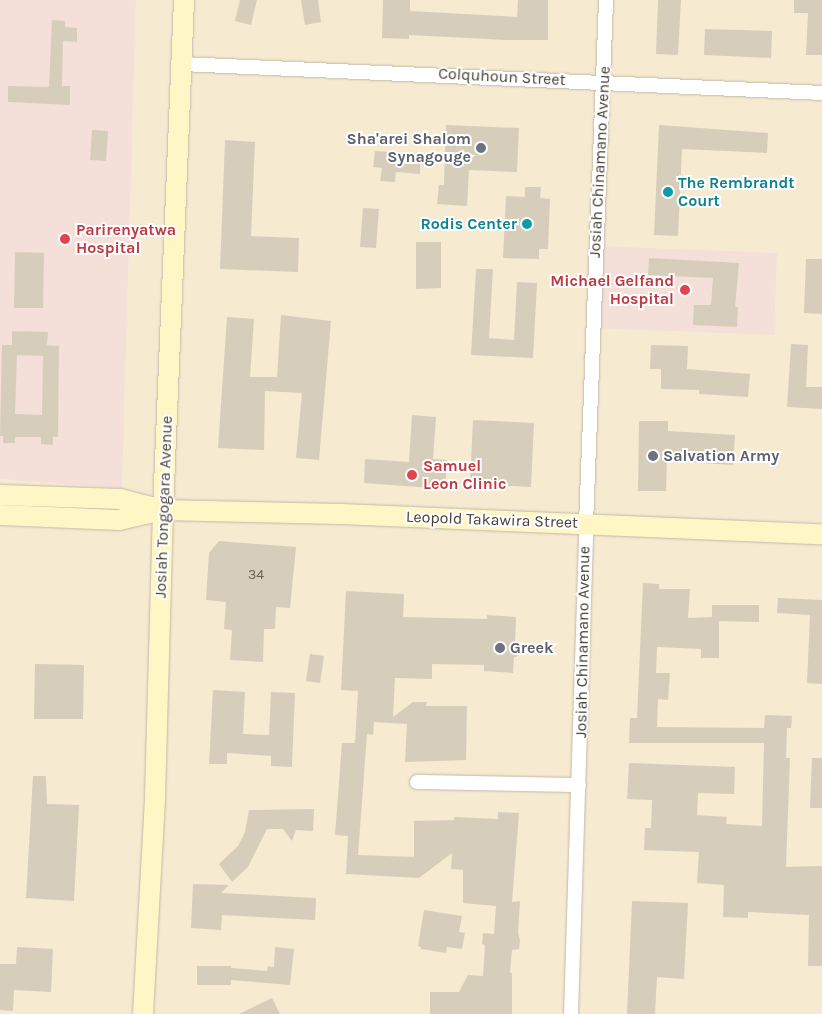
<!DOCTYPE html>
<style>
body{margin:0}
#map{position:relative;width:822px;height:1014px;overflow:hidden;background:#f4f1e6;font-family:Karla,sans-serif}
div>[style]{position:absolute}
.commercial>*{inset:0;background:#f6ead1}
.medical>*{inset:0;background:#f5dfd9}
.building>*{inset:0;background:#d6cebb}
.roads{filter:drop-shadow(0 0 1px #c0b9a9) drop-shadow(0 0 1px #c0b9a9)}
.minor>*{height:14px;margin:-7px;padding:0 7px;transform-origin:7px;border-radius:7px;background:#fff}
.secondary>*{height:20px;margin:-10px;padding:0 10px;transform-origin:10px;border-radius:10px;background:#fff6c5}
.dots>*{width:14px;height:14px;translate:-50% -50%;box-sizing:border-box;border:2px solid #fff;border-radius:50%}
span{translate:-50% -50%;white-space:nowrap;text-align:center;line-height:1.15;-webkit-text-stroke:4px #fff;paint-order:stroke}
.number-label{font-size:14px;color:#6b6456}
.number-label span{-webkit-text-stroke-width:0}
.street-label{font-size:16px;color:#474135}
.worship-label{font-size:16px;color:#5b616d;font-weight:700}
.right{translate:-100% -50%;text-align:right}
.left{translate:0 -50%;text-align:left}
.culture-label{font-size:16px;color:#0d838f;font-weight:700}
.health-label{font-size:16px;color:#be3a42;font-weight:700}
</style>
<div id="map">
<div class="commercial">
<i style="clip-path:polygon(136px 0,822px 0,822px 1014px,0 1014px,0 479px,122px 487px)"></i>
</div>
<div class="medical">
<i style="clip-path:polygon(0 0,136px 0,122px 488px,0 479px)"></i>
<i style="clip-path:polygon(596px 246px,777px 253px,774px 335px,593px 328px)"></i>
</div>
<div class="building">
<i style="clip-path:polygon(240px 0,257px 0,251px 25px,235px 21px)"></i>
<i style="clip-path:polygon(301px 0,318px 0,321px 22px,305px 25px)"></i>
<i style="clip-path:polygon(383px 0,410px 0,410px 11px,517px 17px,518px 0,548px 0,548px 40px,506px 40px,409px 35px,409px 39px,382px 38px)"></i>
<i style="clip-path:polygon(658px 0,681px 0,678px 55px,656px 54px)"></i>
<i style="clip-path:polygon(794px 0,822px 0,822px 55px,806px 55px,808px 13px,794px 13px)"></i>
<i style="clip-path:polygon(52px 20px,65px 21px,65px 27px,77px 28px,77px 42px,63px 41px,62px 86px,70px 86px,70px 105px,8px 102px,8px 86px,49px 87px)"></i>
<i style="clip-path:polygon(705px 29px,772px 31px,771px 58px,704px 55px)"></i>
<i style="clip-path:polygon(446px 125px,519px 128px,517px 172px,469px 170px,467px 206px,437px 204px,439px 185px,444px 185px)"></i>
<i style="clip-path:polygon(659px 125px,768px 133px,767px 153px,682px 149px,678px 236px,654px 235px)"></i>
<i style="clip-path:polygon(92px 130px,108px 131px,106px 161px,90px 160px)"></i>
<i style="clip-path:polygon(225px 140px,255px 142px,251px 236px,299px 238px,298px 272px,220px 269px)"></i>
<i style="clip-path:polygon(375px 151px,421px 154px,420px 174px,396px 172px,395px 182px,380px 181px,382px 168px,373px 167px)"></i>
<i style="clip-path:polygon(525px 187px,541px 187px,540px 198px,550px 199px,548px 249px,539px 249px,539px 259px,503px 258px,506px 196px,525px 197px)"></i>
<i style="clip-path:polygon(363px 208px,379px 209px,376px 248px,360px 247px)"></i>
<i style="clip-path:polygon(416px 242px,441px 242px,441px 288px,416px 289px)"></i>
<i style="clip-path:polygon(15px 252px,44px 253px,43px 308px,14px 308px)"></i>
<i style="clip-path:polygon(649px 258px,739px 263px,735px 307px,738px 307px,737px 327px,693px 325px,694px 305px,711px 305px,713px 278px,648px 275px)"></i>
<i style="clip-path:polygon(806px 259px,822px 259px,822px 314px,804px 313px)"></i>
<i style="clip-path:polygon(476px 269px,493px 269px,489px 338px,514px 340px,517px 282px,537px 283px,533px 358px,471px 355px)"></i>
<i style="clip-path:polygon(281px 315px,331px 321px,319px 460px,296px 458px,302px 393px,265px 391px,264px 450px,218px 448px,227px 317px,254px 319px,250px 377px,277px 377px)"></i>
<i style="clip-path:polygon(evenodd,12px 331px,48px 332px,47px 345px,59px 346px,58px 437px,53px 437px,53px 445px,41px 444px,41px 437px,15px 437px,15px 443px,3px 443px,3px 436px,0 436px,2px 345px,12px 345px,12px 331px,17px 355px,43px 356px,42px 415px,15px 414px,17px 355px)"></i>
<i style="clip-path:polygon(791px 344px,808px 345px,806px 387px,822px 387px,822px 409px,787px 407px)"></i>
<i style="clip-path:polygon(651px 345px,688px 346px,687px 369px,750px 374px,748px 397px,699px 394px,699px 390px,661px 389px,661px 369px,650px 369px)"></i>
<i style="clip-path:polygon(412px 415px,436px 417px,433px 459px,447px 460px,445px 489px,364px 483px,365px 459px,409px 462px)"></i>
<i style="clip-path:polygon(473px 420px,534px 423px,531px 487px,470px 484px)"></i>
<i style="clip-path:polygon(639px 421px,668px 421px,668px 431px,735px 435px,733px 465px,667px 461px,666px 491px,638px 491px)"></i>
<i style="clip-path:polygon(219px 541px,296px 547px,290px 608px,276px 607px,275px 629px,264px 629px,263px 662px,230px 660px,232px 630px,224px 629px,226px 602px,206px 600px,209px 553px)"></i>
<i style="clip-path:polygon(643px 583px,659px 584px,659px 589px,690px 589px,688px 618px,712px 617px,712px 605px,759px 605px,759px 622px,719px 621px,719px 658px,701px 658px,701px 649px,657px 647px,656px 673px,670px 673px,668px 700px,658px 699px,657px 727px,764px 728px,765px 715px,792px 716px,791px 728px,787px 728px,786px 758px,790px 758px,786px 867px,822px 866px,822px 966px,808px 966px,809px 915px,748px 912px,748px 918px,723px 917px,724px 885px,697px 883px,699px 852px,644px 850px,645px 828px,651px 828px,652px 800px,627px 799px,629px 763px,735px 767px,734px 794px,698px 793px,697px 815px,727px 817px,726px 824px,762px 826px,764px 743px,629px 743px,630px 718px,637px 718px)"></i>
<i style="clip-path:polygon(346px 591px,404px 594px,403px 617px,487px 619px,487px 615px,516px 617px,515px 641px,518px 641px,517px 657px,514px 657px,513px 673px,484px 671px,484px 665px,432px 664px,432px 679px,395px 678px,393px 717px,413px 702px,427px 702px,426px 706px,467px 706px,466px 760px,405px 762px,407px 724px,374px 722px,373px 735px,367px 734px,358px 855px,414px 857px,414px 821px,454px 820px,454px 817px,498px 819px,498px 812px,519px 813px,512px 902px,520px 901px,518px 933px,520px 940px,519px 949px,512px 950px,510px 973px,512px 973px,512px 1014px,430px 1014px,430px 992px,459px 992px,468px 975px,483px 976px,485px 945px,482px 944px,483px 933px,494px 934px,496px 906px,463px 903px,463px 870px,451px 869px,452px 853px,419px 878px,346px 874px,348px 836px,335px 835px,342px 743px,355px 743px,358px 691px,341px 690px)"></i>
<i style="clip-path:polygon(778px 598px,822px 600px,822px 684px,807px 683px,810px 615px,777px 613px)"></i>
<i style="clip-path:polygon(310px 654px,324px 656px,320px 683px,306px 681px)"></i>
<i style="clip-path:polygon(35px 664px,84px 665px,83px 719px,34px 719px)"></i>
<i style="clip-path:polygon(213px 690px,245px 692px,243px 734px,269px 735px,271px 692px,295px 693px,292px 767px,271px 766px,271px 756px,227px 753px,227px 764px,209px 764px)"></i>
<i style="clip-path:polygon(812px 758px,822px 758px,822px 808px,810px 808px)"></i>
<i style="clip-path:polygon(33px 776px,46px 776px,47px 804px,79px 805px,74px 901px,26px 898px)"></i>
<i style="clip-path:polygon(314px 809px,313px 831px,296px 830px,292px 841px,283px 829px,267px 829px,248px 867px,232px 882px,219px 864px,238px 846px,245px 832px,249px 810px)"></i>
<i style="clip-path:polygon(193px 884px,229px 885px,221px 893px,316px 898px,315px 920px,222px 915px,221px 930px,191px 928px)"></i>
<i style="clip-path:polygon(632px 901px,688px 903px,684px 979px,657px 977px,655px 1014px,627px 1014px)"></i>
<i style="clip-path:polygon(424px 910px,462px 916px,459px 932px,465px 933px,462px 949px,447px 947px,446px 953px,421px 949px,421px 947px,418px 946px)"></i>
<i style="clip-path:polygon(17px 947px,53px 949px,51px 992px,14px 990px,13px 1011px,0 1010px,0 964px,16px 964px)"></i>
<i style="clip-path:polygon(275px 947px,294px 949px,290px 985px,231px 980px,231px 985px,197px 985px,197px 966px,231px 966px,231px 968px,267px 971px,268px 966px,274px 967px)"></i>
<i style="clip-path:polygon(272px 998px,280px 1014px,239px 1014px)"></i>
</div>
<div class="roads">
<div class="minor">
<i style="left:182px;top:64px;width:641px;rotate:2.59deg"></i>
<i style="left:417px;top:782px;width:162px;rotate:1.1deg"></i>
<i style="left:571px;top:1014px;width:490px;rotate:-88.2deg"></i>
<i style="left:586px;top:524px;width:524px;rotate:-87.81deg"></i>
</div>
<div class="secondary">
<i style="left:0;top:495px;width:120px;rotate:1.9deg"></i>
<i style="left:120px;top:499px;width:44px;rotate:14.3deg"></i>
<i style="left:163px;top:510px;width:176px;rotate:1.3deg"></i>
<i style="left:339px;top:514px;width:483px;rotate:2.4deg"></i>
<i style="left:0;top:515px;width:119px;rotate:2.4deg"></i>
<i style="left:119px;top:520px;width:40px;rotate:-13deg"></i>
<i style="left:143px;top:1014px;width:217px;rotate:-86.8deg"></i>
<i style="left:155px;top:797px;width:287px;rotate:-88.4deg"></i>
<i style="left:163px;top:510px;width:510px;rotate:-87.64deg"></i>
</div>
</div>
<div class="dots">
<i style="left:481px;top:148px;background:#6b7280"></i>
<i style="left:668px;top:192px;background:#0f9aa8"></i>
<i style="left:527px;top:224px;background:#0f9aa8"></i>
<i style="left:65px;top:239px;background:#e0444e"></i>
<i style="left:685px;top:290px;background:#e0444e"></i>
<i style="left:653px;top:456px;background:#6b7280"></i>
<i style="left:412px;top:475px;background:#e0444e"></i>
<i style="left:500px;top:648px;background:#6b7280"></i>
</div>
<div class="number-label">
<span style="left:256px;top:575px">34</span>
</div>
<div class="street-label">
<span style="left:502px;top:77px;rotate:3deg">Colquhoun Street</span>
<span style="left:600px;top:162px;rotate:-87deg">Josiah Chinamano Avenue</span>
<span style="left:164px;top:507px;rotate:-88deg">Josiah Tongogara Avenue</span>
<span style="left:492px;top:520px;rotate:2deg">Leopold Takawira Street</span>
<span style="left:583px;top:642px;rotate:-89deg">Josiah Chinamano Avenue</span>
</div>
<div class="worship-label">
<span class="right" style="left:471px;top:148px">Sha'arei Shalom<br>Synagouge</span>
<span class="left" style="left:663px;top:456px">Salvation Army</span>
<span class="left" style="left:510px;top:648px">Greek</span>
</div>
<div class="culture-label">
<span class="left" style="left:678px;top:192px">The Rembrandt<br>Court</span>
<span class="right" style="left:517px;top:224px">Rodis Center</span>
</div>
<div class="health-label">
<span class="left" style="left:76px;top:239px">Parirenyatwa<br>Hospital</span>
<span class="right" style="left:674px;top:290px">Michael Gelfand<br>Hospital</span>
<span class="left" style="left:423px;top:475px">Samuel<br>Leon Clinic</span>
</div>
</div>
